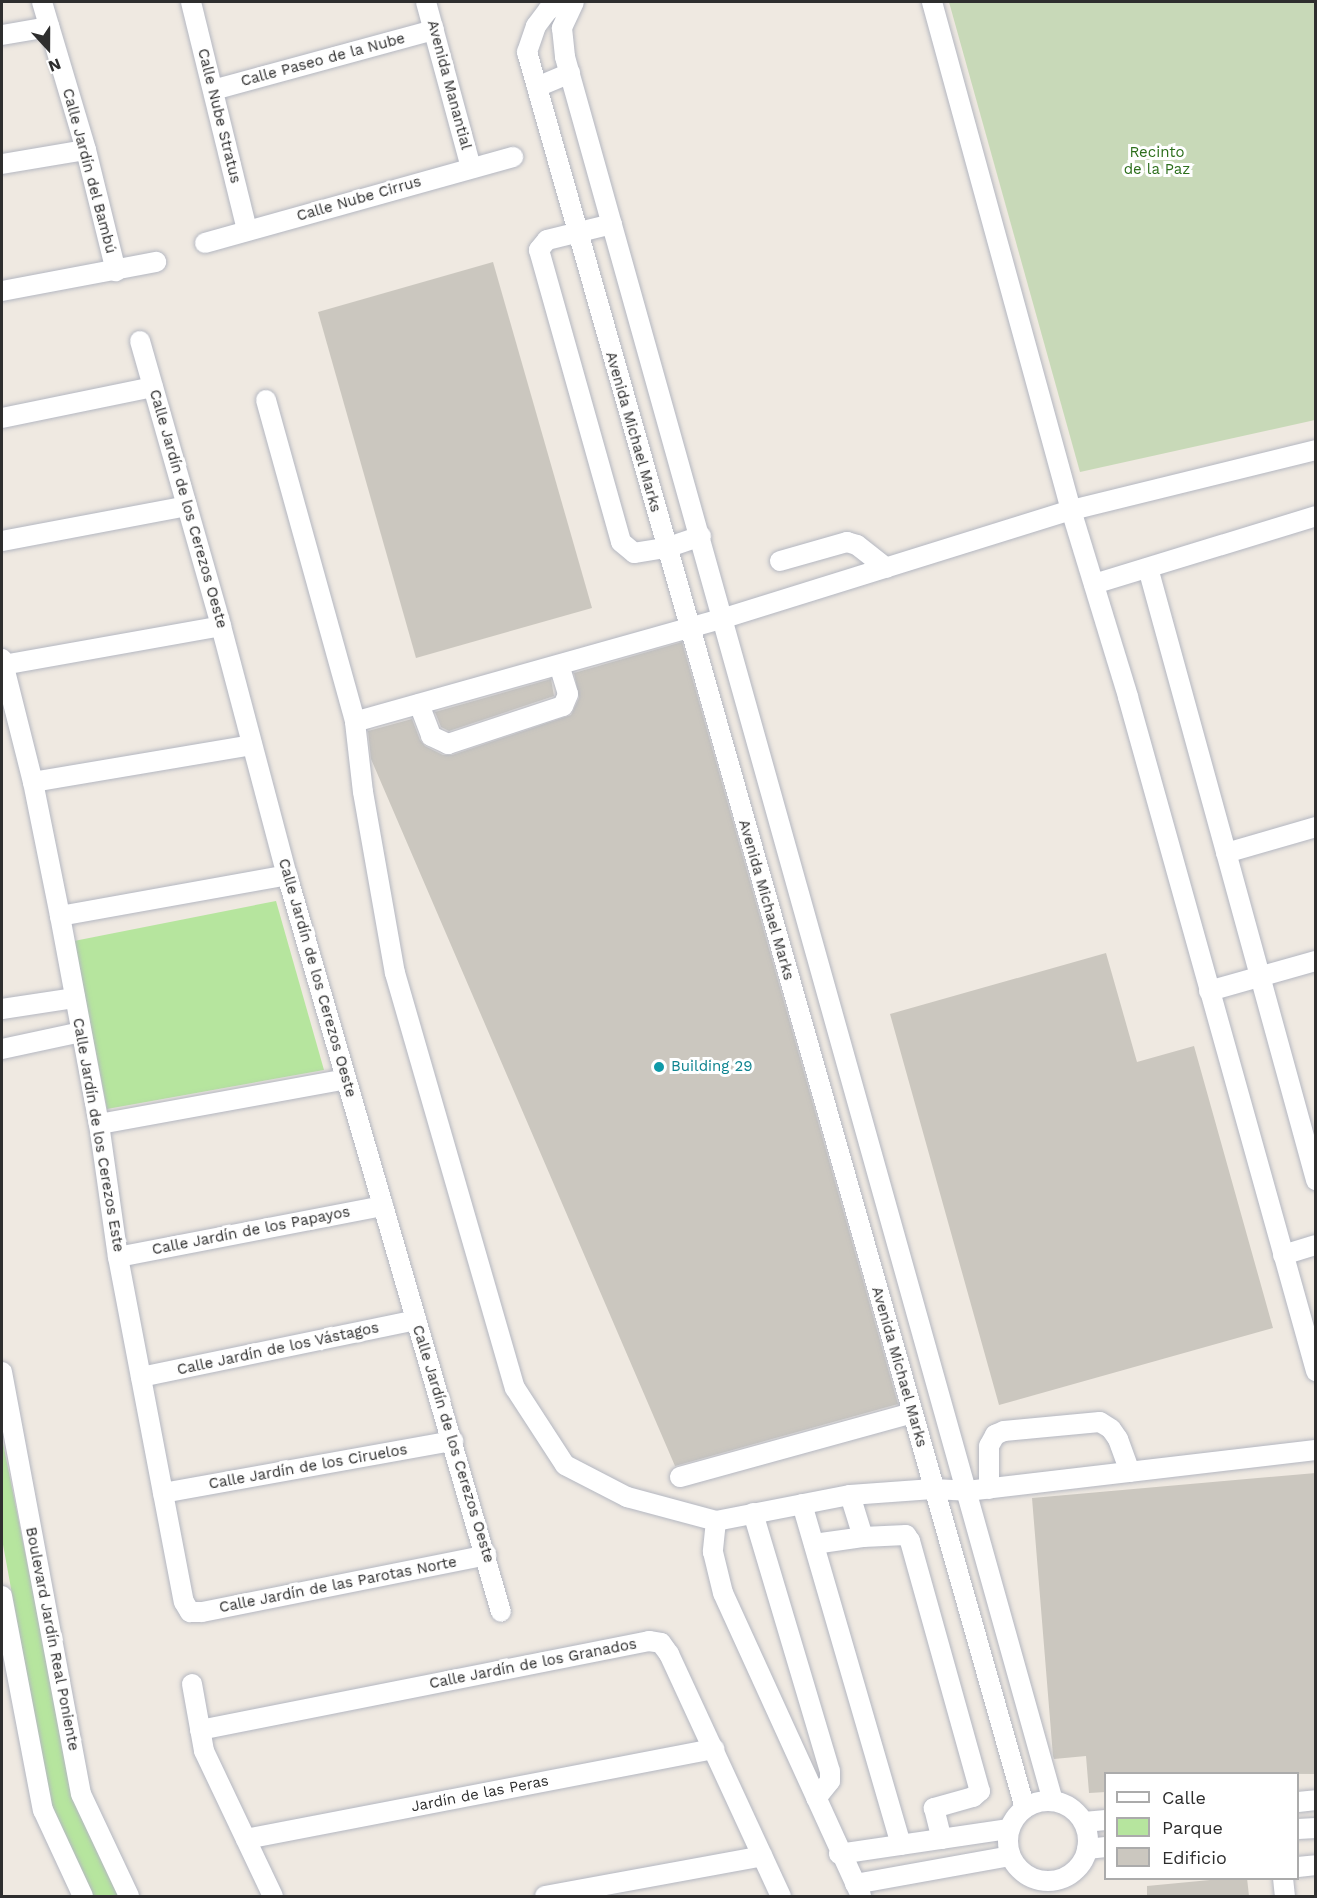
<!DOCTYPE html>
<meta charset="utf-8">
<style>
body{margin:0}
#map{position:relative;width:1317px;height:1898px;overflow:hidden;background:#efe9e1;font-family:"Work Sans",sans-serif}
div>[style]{position:absolute}
.green>*{inset:0;background:#b6e59e}
.cemetery>*{inset:0;background:#c8d9b8}
.building>*{inset:0;background:#cbc7bf}
.roads{filter:drop-shadow(0 0 2px #b4b7c1) drop-shadow(0 0 2px #b4b7c1)}
.minor>*{height:20px;margin:-10px;padding:0 10px;transform-origin:10px;border-radius:10px;background:#fff}
.minor>.ring{margin:-10px;padding:0;box-sizing:content-box;background:none;border:20px solid #fff;border-radius:50%}
.dots>*{width:16px;height:16px;translate:-50% -50%;box-sizing:border-box;border:3px solid #fff;border-radius:50%}
span{translate:-50% -50%;white-space:nowrap;text-align:center;line-height:1.15;-webkit-text-stroke:6px #fff;paint-order:stroke}
.street-label{font-size:15px;color:#2e2e2e}
.park-label{font-size:15px;color:#2c6e1b}
.culture-label{font-size:15px;color:#0d838f}
.left{translate:0 -50%;text-align:left}
.frame{position:absolute;inset:0;border:3px solid #2e2e2e;pointer-events:none}
.legend{position:absolute;left:1104px;top:1772px;width:195px;height:108px;box-sizing:border-box;background:#fff;border:2px solid #ababab;margin:0;padding:8px 10px;list-style:none;font-size:18px;color:#2e2e2e}
.legend li{display:flex;align-items:center;gap:12px;height:30px}
.legend b{width:30px;border:2px solid #ababab}
.north{position:absolute;left:18px;top:18px;width:60px;height:60px;-webkit-text-stroke:4px #fff;paint-order:stroke;rotate:159deg;font-size:16px;font-weight:700;line-height:24px;text-align:center;color:#2e2e2e}
.north::after{content:'';display:block;margin:auto;width:21px;height:27px;background:#2e2e2e;clip-path:polygon(50% 0,100% 100%,50% 72%,0 100%)}
</style>
<div id="map">
<div class="green">
<i style="clip-path:polygon(276px 901px,324px 1070px,107px 1109px,74px 941px)"></i>
<i style="clip-path:polygon(2px 1438px,75px 1800px,120px 1896px,92px 1896px,51px 1808px,2px 1539px)"></i>
</div>
<div class="cemetery">
<i style="clip-path:polygon(949px 2px,1315px 2px,1315px 420px,1080px 472px)"></i>
</div>
<div class="building">
<i style="clip-path:polygon(493px 262px,592px 608px,416px 658px,318px 312px)"></i>
<i style="clip-path:polygon(682px 642px,898px 1404px,675px 1466px,371px 759px,368px 731px,412px 719px,420px 740px,425px 746px,443px 755px,452px 755px,571px 715px,579px 698px,574px 673px)"></i>
<i style="clip-path:polygon(551px 679px,554px 696px,449px 731px,441px 727px,435px 712px)"></i>
<i style="clip-path:polygon(1106px 953px,1137px 1062px,1194px 1046px,1273px 1328px,999px 1405px,890px 1014px)"></i>
<i style="clip-path:polygon(1316px 1473px,1316px 1774px,1106px 1773px,1106px 1792px,1089px 1793px,1086px 1756px,1054px 1759px,1053px 1756px,1032px 1498px)"></i>
<i style="clip-path:polygon(1231px 1878px,1247px 1878px,1249px 1896px,1147px 1896px,1147px 1886px)"></i>
</div>
<div class="roads">
<div class="minor">
<i style="left:42px;top:2px;width:154px;rotate:73.4deg"></i>
<i style="left:86px;top:150px;width:125px;rotate:76.1deg"></i>
<i style="left:191px;top:2px;width:235px;rotate:76.2deg"></i>
<i style="left:426px;top:2px;width:172px;rotate:74.8deg"></i>
<i style="left:562px;top:2px;width:16px;rotate:150deg"></i>
<i style="left:548px;top:10px;width:20px;rotate:127deg"></i>
<i style="left:536px;top:26px;width:28px;rotate:109deg"></i>
<i style="left:527px;top:52px;width:1825px;rotate:74.17deg"></i>
<i style="left:574px;top:2px;width:29px;rotate:115deg"></i>
<i style="left:562px;top:28px;width:29px;rotate:84deg"></i>
<i style="left:565px;top:57px;width:1811px;rotate:74.37deg"></i>
<i style="left:932px;top:2px;width:527px;rotate:74.7deg"></i>
<i style="left:1071px;top:510px;width:195px;rotate:73deg"></i>
<i style="left:1128px;top:697px;width:700px;rotate:74.41deg"></i>
<i style="left:2px;top:35px;width:48px;rotate:-9.7deg"></i>
<i style="left:537px;top:87px;width:36px;rotate:-23deg"></i>
<i style="left:213px;top:90px;width:229px;rotate:-15.2deg"></i>
<i style="left:2px;top:164px;width:85px;rotate:-9.5deg"></i>
<i style="left:612px;top:224px;width:67px;rotate:166.2deg"></i>
<i style="left:547px;top:240px;width:13px;rotate:129deg"></i>
<i style="left:539px;top:250px;width:303px;rotate:74.3deg"></i>
<i style="left:621px;top:542px;width:17px;rotate:40deg"></i>
<i style="left:634px;top:553px;width:32px;rotate:-9deg"></i>
<i style="left:666px;top:548px;width:37px;rotate:-19deg"></i>
<i style="left:205px;top:243px;width:320px;rotate:-15.6deg"></i>
<i style="left:2px;top:291px;width:157px;rotate:-10.7deg"></i>
<i style="left:140px;top:341px;width:296px;rotate:74.1deg"></i>
<i style="left:221px;top:626px;width:258px;rotate:75.2deg"></i>
<i style="left:287px;top:875px;width:767px;rotate:73.81deg"></i>
<i style="left:266px;top:400px;width:334px;rotate:74.5deg"></i>
<i style="left:2px;top:418px;width:154px;rotate:-11.6deg"></i>
<i style="left:1316px;top:450px;width:252px;rotate:166.2deg"></i>
<i style="left:1071px;top:510px;width:363px;rotate:162.7deg"></i>
<i style="left:724px;top:618px;width:383px;rotate:164.3deg"></i>
<i style="left:355px;top:722px;width:70px;rotate:83.5deg"></i>
<i style="left:363px;top:792px;width:184px;rotate:80deg"></i>
<i style="left:395px;top:973px;width:432px;rotate:73.9deg"></i>
<i style="left:515px;top:1388px;width:92px;rotate:57deg"></i>
<i style="left:565px;top:1465px;width:70px;rotate:27.3deg"></i>
<i style="left:627px;top:1497px;width:92px;rotate:15.1deg"></i>
<i style="left:716px;top:1521px;width:136px;rotate:-11deg"></i>
<i style="left:850px;top:1495px;width:83px;rotate:-4.1deg"></i>
<i style="left:933px;top:1489px;width:34px;rotate:3deg"></i>
<i style="left:967px;top:1491px;width:351px;rotate:-6.7deg"></i>
<i style="left:2px;top:541px;width:188px;rotate:-10.7deg"></i>
<i style="left:780px;top:561px;width:70px;rotate:-15.8deg"></i>
<i style="left:847px;top:542px;width:10px;rotate:17deg"></i>
<i style="left:857px;top:545px;width:37px;rotate:38deg"></i>
<i style="left:1148px;top:568px;width:635px;rotate:74.65deg"></i>
<i style="left:1094px;top:584px;width:232px;rotate:-17deg"></i>
<i style="left:2px;top:659px;width:127px;rotate:75.9deg"></i>
<i style="left:33px;top:782px;width:137px;rotate:78.6deg"></i>
<i style="left:60px;top:916px;width:212px;rotate:79.4deg"></i>
<i style="left:99px;top:1124px;width:134px;rotate:81.9deg"></i>
<i style="left:118px;top:1257px;width:351px;rotate:79.2deg"></i>
<i style="left:184px;top:1602px;width:12px;rotate:59deg"></i>
<i style="left:190px;top:1612px;width:12px"></i>
<i style="left:202px;top:1612px;width:290px;rotate:-11.3deg"></i>
<i style="left:3px;top:665px;width:221px;rotate:-10.1deg"></i>
<i style="left:419px;top:704px;width:34px;rotate:69deg"></i>
<i style="left:431px;top:736px;width:19px;rotate:25deg"></i>
<i style="left:448px;top:744px;width:121px;rotate:-18.3deg"></i>
<i style="left:563px;top:706px;width:13px;rotate:-67deg"></i>
<i style="left:568px;top:694px;width:30px;rotate:-107deg"></i>
<i style="left:33px;top:782px;width:222px;rotate:-9.6deg"></i>
<i style="left:1226px;top:853px;width:94px;rotate:-16.1deg"></i>
<i style="left:60px;top:916px;width:231px;rotate:-10.2deg"></i>
<i style="left:1209px;top:991px;width:111px;rotate:-15.7deg"></i>
<i style="left:2px;top:1009px;width:74px;rotate:-8.6deg"></i>
<i style="left:2px;top:1049px;width:81px;rotate:-12.1deg"></i>
<i style="left:99px;top:1124px;width:251px;rotate:-10.3deg"></i>
<i style="left:1283px;top:1255px;width:34px;rotate:-17deg"></i>
<i style="left:118px;top:1257px;width:270px;rotate:-10.9deg"></i>
<i style="left:2px;top:1372px;width:429px;rotate:79.4deg"></i>
<i style="left:81px;top:1794px;width:113px;rotate:64.8deg"></i>
<i style="left:141px;top:1377px;width:281px;rotate:-11.7deg"></i>
<i style="left:680px;top:1477px;width:241px;rotate:-15.4deg"></i>
<i style="left:989px;top:1489px;width:43px;rotate:-90deg"></i>
<i style="left:989px;top:1446px;width:13px;rotate:-61deg"></i>
<i style="left:995px;top:1435px;width:10px;rotate:-24deg"></i>
<i style="left:1004px;top:1431px;width:96px;rotate:-5.4deg"></i>
<i style="left:1100px;top:1422px;width:13px;rotate:32deg"></i>
<i style="left:1111px;top:1429px;width:12px;rotate:55deg"></i>
<i style="left:1118px;top:1439px;width:35px;rotate:70deg"></i>
<i style="left:163px;top:1493px;width:295px;rotate:-10.2deg"></i>
<i style="left:850px;top:1495px;width:44px;rotate:72.8deg"></i>
<i style="left:802px;top:1504px;width:355px;rotate:73.8deg"></i>
<i style="left:753px;top:1513px;width:269px;rotate:73.4deg"></i>
<i style="left:830px;top:1771px;width:10px;rotate:90deg"></i>
<i style="left:830px;top:1781px;width:22px;rotate:129deg"></i>
<i style="left:716px;top:1521px;width:31px;rotate:96deg"></i>
<i style="left:713px;top:1552px;width:42px;rotate:76.3deg"></i>
<i style="left:723px;top:1593px;width:333px;rotate:65.5deg"></i>
<i style="left:814px;top:1544px;width:49px;rotate:-8.1deg"></i>
<i style="left:863px;top:1537px;width:43px;rotate:-2.7deg"></i>
<i style="left:906px;top:1535px;width:7px;rotate:56deg"></i>
<i style="left:910px;top:1541px;width:260px;rotate:74.4deg"></i>
<i style="left:980px;top:1791px;width:9px;rotate:139deg"></i>
<i style="left:973px;top:1797px;width:41px;rotate:164.2deg"></i>
<i style="left:934px;top:1808px;width:32px;rotate:76deg"></i>
<i style="left:2px;top:1596px;width:218px;rotate:79.2deg"></i>
<i style="left:43px;top:1810px;width:95px;rotate:65.1deg"></i>
<i style="left:192px;top:1684px;width:68px;rotate:79.8deg"></i>
<i style="left:204px;top:1751px;width:161px;rotate:64.6deg"></i>
<i style="left:200px;top:1730px;width:458px;rotate:-11.2deg"></i>
<i style="left:649px;top:1641px;width:12px;rotate:9deg"></i>
<i style="left:661px;top:1643px;width:14px;rotate:54deg"></i>
<i style="left:669px;top:1654px;width:267px;rotate:65.2deg"></i>
<i class="ring" style="left:1008px;top:1801px;width:60px;height:60px"></i>
<i style="left:1298px;top:1802px;width:18px;rotate:-6deg"></i>
<i style="left:1084px;top:1822px;width:22px;rotate:-5deg"></i>
<i style="left:1298px;top:1829px;width:18px;rotate:-3deg"></i>
<i style="left:246px;top:1839px;width:477px;rotate:-10.9deg"></i>
<i style="left:1087px;top:1849px;width:19px;rotate:-6deg"></i>
<i style="left:839px;top:1854px;width:172px;rotate:-8.4deg"></i>
<i style="left:1298px;top:1867px;width:18px;rotate:-6deg"></i>
<i style="left:1283px;top:1878px;width:18px;rotate:84deg"></i>
<i style="left:855px;top:1884px;width:158px;rotate:-10.2deg"></i>
<i style="left:545px;top:1896px;width:221px;rotate:-10.4deg"></i>
</div>
</div>
<div class="dots">
<i style="left:659px;top:1067px;background:#0f9aa8"></i>
</div>
<div class="street-label">
<span style="left:323px;top:60px;rotate:-15deg">Calle Paseo de la Nube</span>
<span style="left:449px;top:85px;rotate:75deg">Avenida Manantial</span>
<span style="left:219px;top:116px;rotate:76deg">Calle Nube Stratus</span>
<span style="left:89px;top:171px;rotate:75deg">Calle Jardín del Bambú</span>
<span style="left:359px;top:199px;rotate:-16deg">Calle Nube Cirrus</span>
<span style="left:633px;top:432px;rotate:74deg">Avenida Michael Marks</span>
<span style="left:188px;top:509px;rotate:74deg">Calle Jardín de los Cerezos Oeste</span>
<span style="left:766px;top:900px;rotate:74deg">Avenida Michael Marks</span>
<span style="left:317px;top:978px;rotate:74deg">Calle Jardín de los Cerezos Oeste</span>
<span style="left:98px;top:1135px;rotate:80deg">Calle Jardín de los Cerezos Este</span>
<span style="left:251px;top:1231px;rotate:-11deg">Calle Jardín de los Papayos</span>
<span style="left:278px;top:1349px;rotate:-12deg">Calle Jardín de los Vástagos</span>
<span style="left:899px;top:1367px;rotate:74deg">Avenida Michael Marks</span>
<span style="left:453px;top:1444px;rotate:73deg">Calle Jardín de los Cerezos Oeste</span>
<span style="left:308px;top:1467px;rotate:-10deg">Calle Jardín de los Ciruelos</span>
<span style="left:338px;top:1585px;rotate:-11deg">Calle Jardín de las Parotas Norte</span>
<span style="left:52px;top:1639px;rotate:79deg">Boulevard Jardín Real Poniente</span>
<span style="left:533px;top:1664px;rotate:-11deg">Calle Jardín de los Granados</span>
<span style="left:480px;top:1794px;rotate:-11deg">Jardín de las Peras</span>
</div>
<div class="park-label">
<span style="left:1157px;top:161px">Recinto<br>de la Paz</span>
</div>
<div class="culture-label">
<span class="left" style="left:671px;top:1067px">Building 29</span>
</div>
<div class="frame"></div>
<ul class="legend">
<li><b style="height:8px;background:#fff"></b>Calle</li>
<li><b style="height:16px;background:#b6e59e"></b>Parque</li>
<li><b style="height:16px;background:#cbc7bf"></b>Edificio</li>
</ul>
<div class="north">N</div>
</div>
